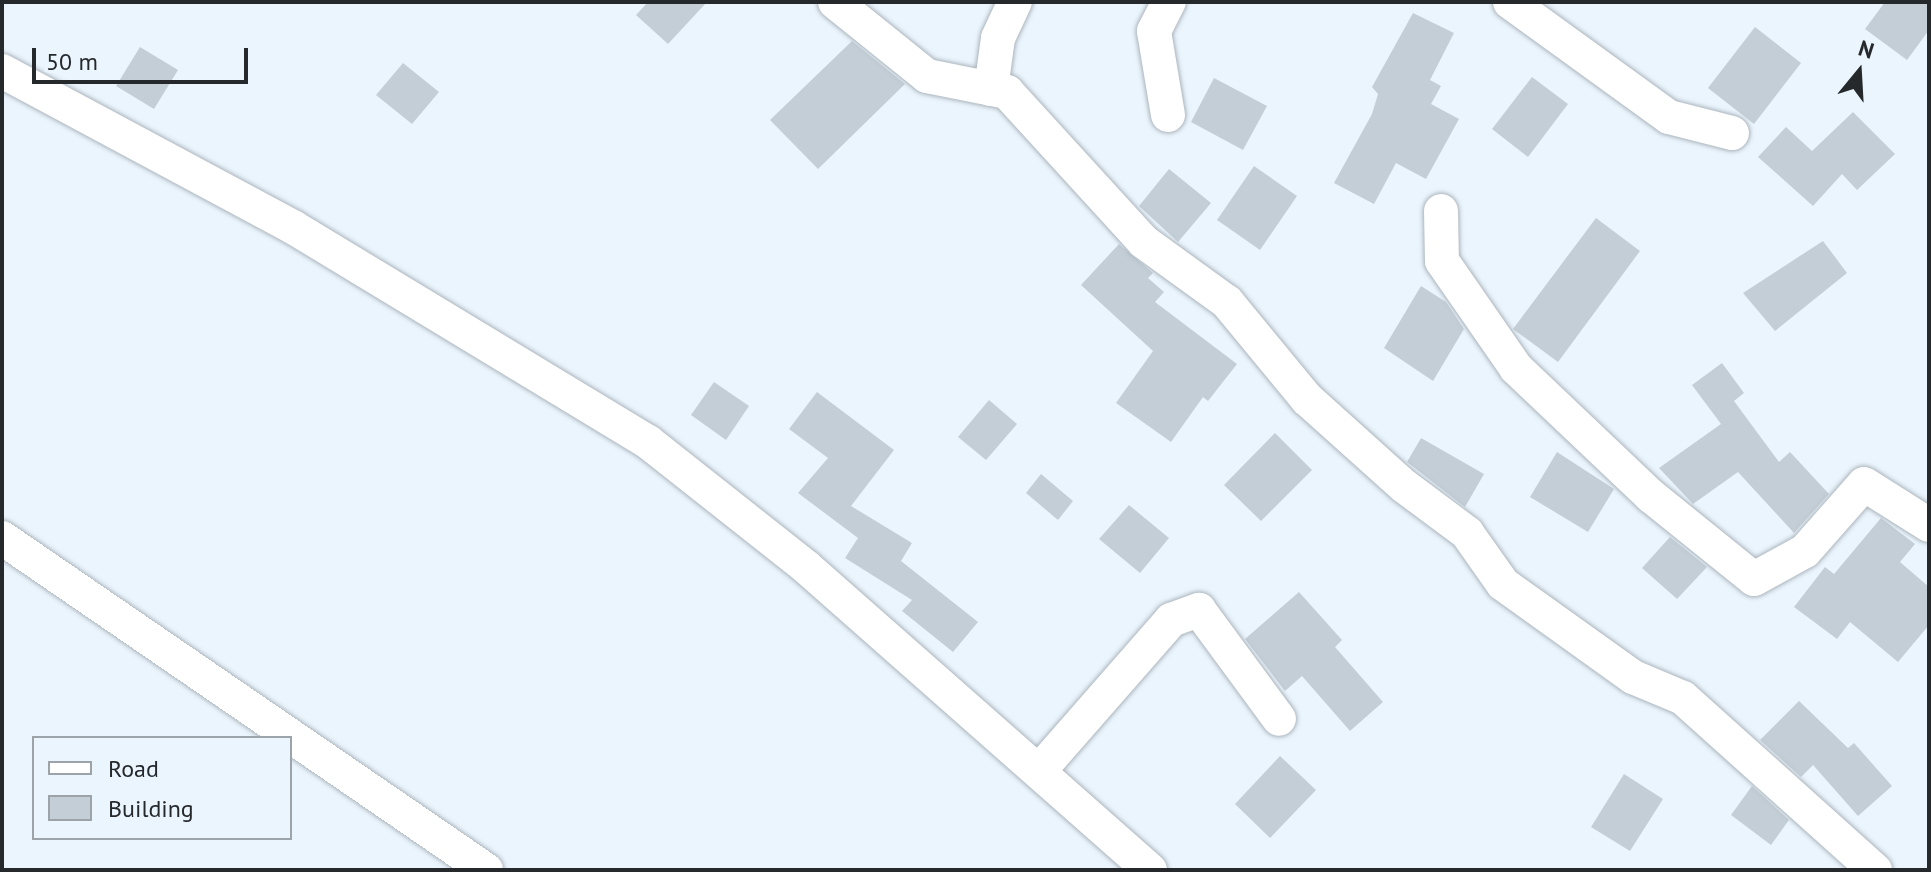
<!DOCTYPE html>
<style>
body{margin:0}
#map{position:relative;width:1931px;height:872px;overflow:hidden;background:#ebf5fd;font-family:"PT Sans",sans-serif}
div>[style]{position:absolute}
.building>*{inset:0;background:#c4ced6}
.roads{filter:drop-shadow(0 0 2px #acb5bd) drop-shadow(0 0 2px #acb5bd)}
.minor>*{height:34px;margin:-17px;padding:0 17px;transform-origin:17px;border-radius:17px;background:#fff}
span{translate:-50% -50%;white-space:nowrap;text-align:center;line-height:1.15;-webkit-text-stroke:7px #ebf5fd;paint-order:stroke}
.frame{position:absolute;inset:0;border:4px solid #25292c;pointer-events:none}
.legend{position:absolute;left:32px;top:736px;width:260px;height:104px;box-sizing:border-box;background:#ebf5fd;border:2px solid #9ca3a9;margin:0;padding:10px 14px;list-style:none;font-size:24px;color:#25292c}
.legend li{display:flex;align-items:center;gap:16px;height:40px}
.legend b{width:40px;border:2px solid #9ca3a9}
.north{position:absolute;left:1819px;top:32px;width:80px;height:80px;-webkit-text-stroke:6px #ebf5fd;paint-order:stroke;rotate:18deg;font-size:22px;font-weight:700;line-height:32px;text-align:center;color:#25292c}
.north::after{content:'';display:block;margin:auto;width:28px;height:36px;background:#25292c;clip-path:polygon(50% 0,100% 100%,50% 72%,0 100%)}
.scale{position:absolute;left:32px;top:48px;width:216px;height:36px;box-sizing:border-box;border:4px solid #25292c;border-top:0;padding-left:10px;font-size:24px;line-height:28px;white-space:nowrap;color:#25292c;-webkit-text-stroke:6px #ebf5fd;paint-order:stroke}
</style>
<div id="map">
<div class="building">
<i style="clip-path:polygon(648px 2px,707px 2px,668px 44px,636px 15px)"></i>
<i style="clip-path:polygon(1885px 2px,1929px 2px,1929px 30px,1907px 60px,1865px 29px)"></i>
<i style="clip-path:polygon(1413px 13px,1454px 33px,1430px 80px,1441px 86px,1431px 104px,1459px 119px,1426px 179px,1396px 163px,1374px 204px,1334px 183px,1372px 114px,1378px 94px,1372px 87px)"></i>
<i style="clip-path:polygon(1755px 27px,1801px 63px,1754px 124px,1708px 88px)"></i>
<i style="clip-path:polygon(852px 41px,905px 84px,818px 169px,770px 120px)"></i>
<i style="clip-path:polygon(140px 47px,178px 70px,154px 109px,116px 86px)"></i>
<i style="clip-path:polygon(403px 63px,439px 92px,412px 124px,376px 95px)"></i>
<i style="clip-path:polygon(1532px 77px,1568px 104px,1528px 157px,1492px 129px)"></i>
<i style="clip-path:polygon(1214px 78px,1267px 106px,1243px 150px,1191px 122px)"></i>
<i style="clip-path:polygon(1853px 112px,1895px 154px,1857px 190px,1842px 174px,1813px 206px,1758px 157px,1786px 127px,1812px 151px)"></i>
<i style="clip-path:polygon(1254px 166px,1297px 196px,1260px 250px,1217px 220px)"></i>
<i style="clip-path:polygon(1169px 169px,1211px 203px,1178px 242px,1139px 206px)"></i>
<i style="clip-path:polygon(1596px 218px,1640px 251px,1558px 362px,1513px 329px)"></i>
<i style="clip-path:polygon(1823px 241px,1847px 273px,1775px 331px,1743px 293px)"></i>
<i style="clip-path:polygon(1119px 244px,1153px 273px,1148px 278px,1164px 292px,1155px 302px,1237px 364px,1208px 401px,1203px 397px,1171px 442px,1116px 403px,1153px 351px,1081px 285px)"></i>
<i style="clip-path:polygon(1421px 286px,1446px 302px,1464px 329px,1433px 381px,1384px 348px)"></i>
<i style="clip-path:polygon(1722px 363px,1744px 393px,1734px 401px,1779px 462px,1790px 452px,1829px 494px,1794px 533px,1738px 472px,1693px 504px,1659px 468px,1721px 424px,1692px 385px)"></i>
<i style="clip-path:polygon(714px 382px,749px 406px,726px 440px,691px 415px)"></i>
<i style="clip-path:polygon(817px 392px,894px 450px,851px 506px,912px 543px,901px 561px,978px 622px,953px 652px,902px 611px,912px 600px,845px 558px,858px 538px,798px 493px,828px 458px,789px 429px)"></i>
<i style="clip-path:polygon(989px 400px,1017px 424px,986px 460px,958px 437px)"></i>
<i style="clip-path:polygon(1275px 433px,1312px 470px,1261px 521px,1224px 485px)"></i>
<i style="clip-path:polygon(1421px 438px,1484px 474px,1465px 507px,1407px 462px)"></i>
<i style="clip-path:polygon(1557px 452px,1614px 489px,1588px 532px,1530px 497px)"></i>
<i style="clip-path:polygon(1041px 474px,1073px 501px,1058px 520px,1026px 493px)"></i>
<i style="clip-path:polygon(1129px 505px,1169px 538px,1140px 573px,1099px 539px)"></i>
<i style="clip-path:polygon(1881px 518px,1915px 544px,1900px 562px,1929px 587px,1929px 625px,1898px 662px,1850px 622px,1837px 639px,1794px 607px,1825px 567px,1834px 574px)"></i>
<i style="clip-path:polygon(1670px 537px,1707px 567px,1677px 599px,1642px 568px)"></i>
<i style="clip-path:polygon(1299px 592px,1342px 640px,1335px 647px,1383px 702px,1350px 731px,1302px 676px,1285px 691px,1245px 639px)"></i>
<i style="clip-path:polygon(1799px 701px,1848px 748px,1854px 743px,1892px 786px,1858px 816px,1813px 765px,1801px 777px,1760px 740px)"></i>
<i style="clip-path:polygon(1280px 756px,1316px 790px,1270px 838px,1235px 804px)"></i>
<i style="clip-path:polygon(1624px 774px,1663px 799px,1630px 851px,1591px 827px)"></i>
<i style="clip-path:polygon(1752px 786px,1789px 820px,1771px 845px,1731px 815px)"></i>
</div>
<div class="roads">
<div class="minor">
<i style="left:835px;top:2px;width:118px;rotate:38.8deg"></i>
<i style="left:927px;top:76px;width:82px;rotate:11.3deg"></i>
<i style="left:1007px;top:92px;width:203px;rotate:47.6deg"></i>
<i style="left:1144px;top:242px;width:102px;rotate:35.9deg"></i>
<i style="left:1227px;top:302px;width:126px;rotate:50.5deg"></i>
<i style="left:1307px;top:399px;width:130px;rotate:41.9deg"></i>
<i style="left:1404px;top:486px;width:79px;rotate:36.7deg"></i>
<i style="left:1467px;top:533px;width:62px;rotate:54.8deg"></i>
<i style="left:1503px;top:584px;width:160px;rotate:35.6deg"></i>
<i style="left:1633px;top:677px;width:54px;rotate:22.8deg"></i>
<i style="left:1683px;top:698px;width:258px;rotate:41.9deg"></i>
<i style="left:1510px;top:2px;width:196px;rotate:35.9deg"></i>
<i style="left:1669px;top:117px;width:65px;rotate:14.3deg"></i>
<i style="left:2px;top:71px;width:330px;rotate:28.2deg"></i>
<i style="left:293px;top:227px;width:415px;rotate:31.2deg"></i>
<i style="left:648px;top:442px;width:200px;rotate:38.3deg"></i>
<i style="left:805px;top:566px;width:460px;rotate:41.4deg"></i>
<i style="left:991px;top:89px;width:51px;rotate:-82.2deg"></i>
<i style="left:998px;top:38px;width:40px;rotate:-65deg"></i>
<i style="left:1168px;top:115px;width:85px;rotate:-99.5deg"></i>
<i style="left:1154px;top:31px;width:33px;rotate:-63deg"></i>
<i style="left:1441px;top:211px;width:50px;rotate:88.9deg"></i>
<i style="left:1442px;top:261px;width:130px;rotate:55.3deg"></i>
<i style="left:1516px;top:368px;width:186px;rotate:43.5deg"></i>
<i style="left:1651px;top:496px;width:132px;rotate:38.9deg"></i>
<i style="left:1754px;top:579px;width:58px;rotate:-28.8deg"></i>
<i style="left:1805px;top:551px;width:89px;rotate:-48.6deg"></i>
<i style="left:1864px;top:484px;width:77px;rotate:32.2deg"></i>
<i style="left:2px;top:538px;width:587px;rotate:34.45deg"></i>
<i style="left:1039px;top:771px;width:201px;rotate:-48.8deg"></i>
<i style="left:1171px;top:620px;width:30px;rotate:-20deg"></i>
<i style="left:1199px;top:610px;width:135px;rotate:53.7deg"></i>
</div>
</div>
<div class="frame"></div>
<ul class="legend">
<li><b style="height:10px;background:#fff"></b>Road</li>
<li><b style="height:22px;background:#c4ced6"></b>Building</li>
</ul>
<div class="north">N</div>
<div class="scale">50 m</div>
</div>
